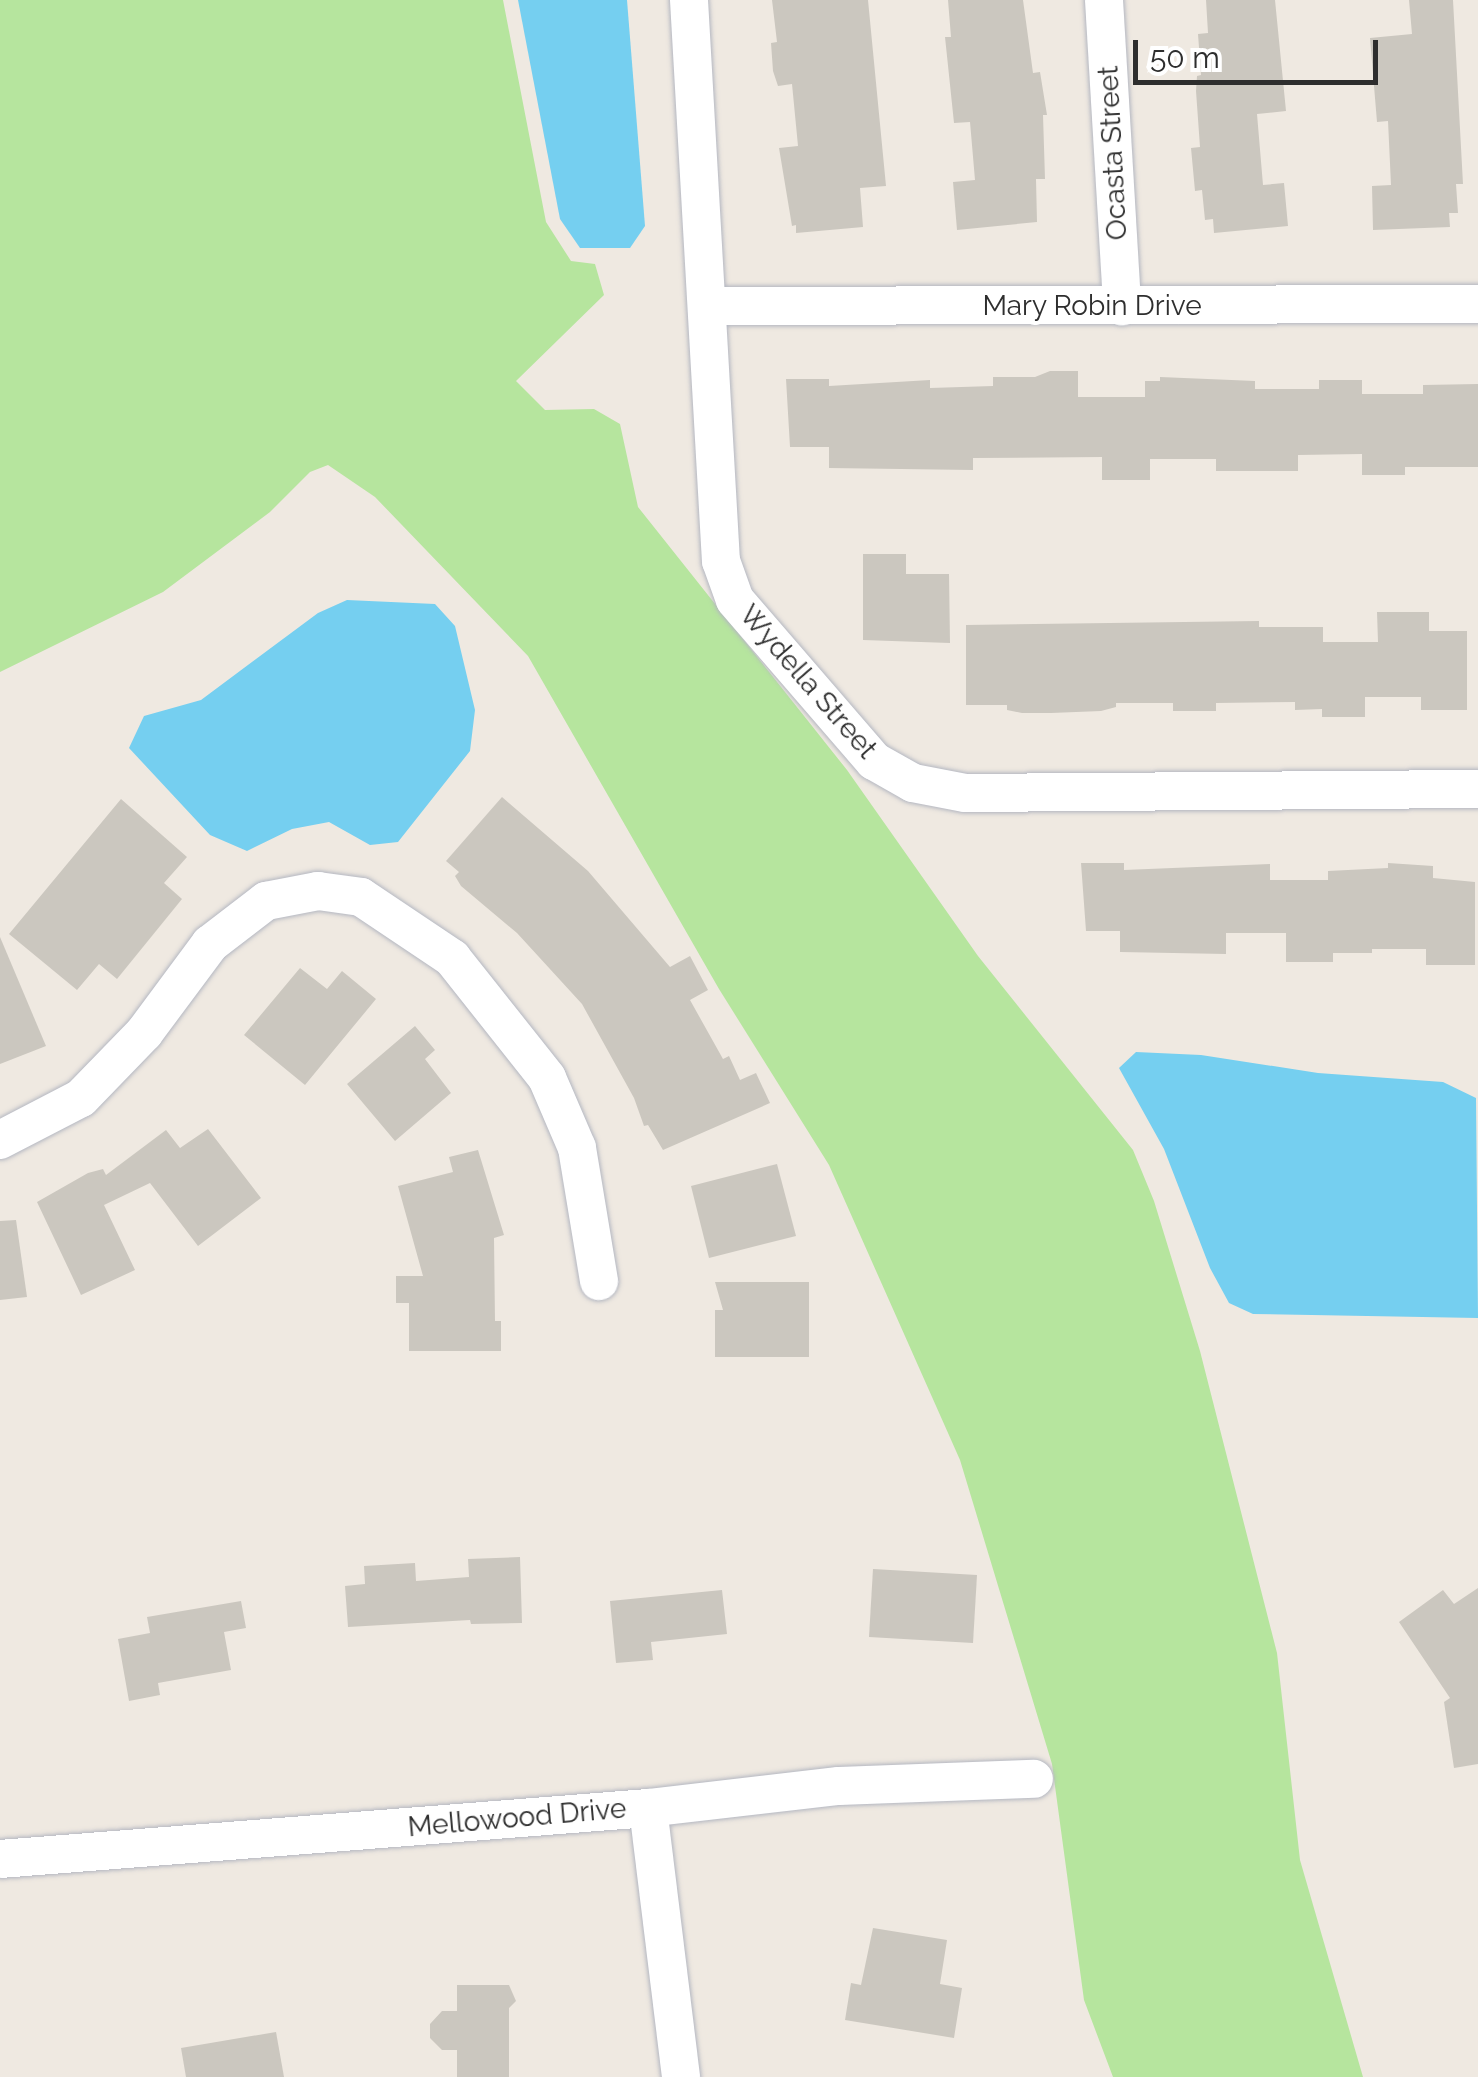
<!DOCTYPE html>
<style>
body{margin:0}
#map{position:relative;width:1478px;height:2077px;overflow:hidden;background:#efe9e1;font-family:Raleway,sans-serif}
div>[style]{position:absolute}
.green>*{inset:0;background:#b6e59e}
.water>*{inset:0;background:#75cff0}
.building>*{inset:0;background:#cbc7bf}
.roads{filter:drop-shadow(0 0 2px #b4b7c1) drop-shadow(0 0 2px #b4b7c1)}
.minor>*{height:38px;margin:-19px;padding:0 19px;transform-origin:19px;border-radius:19px;background:#fff}
span{translate:-50% -50%;white-space:nowrap;text-align:center;line-height:1.15;-webkit-text-stroke:8px #fff;paint-order:stroke}
.street-label{font-size:28px;color:#2e2e2e}
.scale{position:absolute;left:1133px;top:40px;width:245px;height:45px;box-sizing:border-box;border:5px solid #2e2e2e;border-top:0;padding-left:12px;font-size:30px;line-height:35px;white-space:nowrap;color:#2e2e2e;-webkit-text-stroke:8px #fff;paint-order:stroke}
</style>
<div id="map">
<div class="green">
<i style="clip-path:polygon(0 0,503px 0,546px 222px,571px 261px,595px 264px,604px 295px,516px 381px,545px 410px,594px 409px,620px 424px,638px 507px,847px 770px,978px 956px,1133px 1150px,1154px 1201px,1200px 1351px,1277px 1653px,1300px 1860px,1363px 2077px,1113px 2077px,1084px 2000px,1052px 1764px,960px 1460px,829px 1165px,719px 989px,528px 656px,375px 497px,328px 465px,310px 472px,270px 512px,163px 592px,0 672px)"></i>
</div>
<div class="water">
<i style="clip-path:polygon(518px 0,627px 0,645px 226px,630px 248px,580px 248px,560px 219px)"></i>
<i style="clip-path:polygon(347px 600px,435px 604px,455px 626px,475px 710px,470px 751px,398px 842px,370px 845px,329px 822px,292px 829px,247px 851px,210px 835px,129px 748px,144px 716px,201px 700px,318px 613px)"></i>
<i style="clip-path:polygon(1136px 1052px,1201px 1055px,1318px 1073px,1443px 1082px,1476px 1098px,1478px 1318px,1253px 1314px,1229px 1303px,1210px 1268px,1164px 1149px,1119px 1068px)"></i>
</div>
<div class="building">
<i style="clip-path:polygon(772px 0,868px 0,886px 186px,860px 188px,863px 227px,796px 233px,796px 225px,792px 226px,779px 148px,798px 146px,792px 84px,778px 86px,773px 71px,771px 43px,777px 42px)"></i>
<i style="clip-path:polygon(948px 0,1023px 0,1033px 73px,1040px 72px,1047px 115px,1043px 115px,1045px 179px,1036px 179px,1037px 222px,957px 230px,953px 182px,975px 180px,970px 122px,954px 123px,945px 37px,951px 37px)"></i>
<i style="clip-path:polygon(1206px 0,1275px 0,1286px 111px,1257px 114px,1263px 185px,1284px 183px,1288px 226px,1214px 233px,1213px 219px,1205px 220px,1202px 190px,1195px 191px,1191px 148px,1200px 147px,1196px 91px,1197px 76px,1201px 75px,1198px 34px,1208px 33px)"></i>
<i style="clip-path:polygon(1409px 0,1453px 0,1463px 184px,1456px 184px,1458px 213px,1449px 213px,1450px 227px,1373px 230px,1372px 186px,1391px 185px,1388px 121px,1377px 122px,1370px 38px,1412px 34px)"></i>
<i style="clip-path:polygon(1050px 371px,1078px 371px,1078px 397px,1145px 397px,1145px 381px,1160px 381px,1160px 377px,1255px 381px,1255px 389px,1319px 389px,1319px 380px,1362px 380px,1362px 394px,1423px 394px,1423px 385px,1478px 384px,1478px 467px,1405px 467px,1405px 475px,1362px 475px,1362px 454px,1298px 455px,1298px 471px,1216px 471px,1216px 459px,1150px 459px,1150px 480px,1102px 480px,1102px 457px,973px 458px,973px 470px,829px 468px,829px 447px,790px 447px,786px 379px,829px 379px,829px 386px,930px 380px,930px 388px,993px 386px,993px 377px,1035px 377px)"></i>
<i style="clip-path:polygon(863px 554px,906px 554px,906px 574px,949px 574px,950px 643px,863px 640px)"></i>
<i style="clip-path:polygon(1377px 612px,1429px 612px,1429px 631px,1467px 631px,1467px 710px,1421px 710px,1421px 697px,1365px 697px,1365px 717px,1322px 717px,1322px 709px,1295px 710px,1295px 702px,1216px 703px,1216px 711px,1173px 711px,1173px 703px,1116px 703px,1116px 707px,1101px 711px,1051px 713px,1022px 713px,1007px 710px,1007px 705px,966px 705px,966px 625px,1259px 621px,1259px 627px,1323px 627px,1323px 642px,1378px 642px)"></i>
<i style="clip-path:polygon(502px 797px,588px 871px,670px 967px,690px 956px,708px 990px,690px 1000px,723px 1059px,729px 1056px,740px 1080px,756px 1073px,770px 1103px,663px 1150px,648px 1125px,644px 1126px,634px 1098px,582px 1004px,517px 933px,461px 886px,455px 876px,459px 872px,446px 861px)"></i>
<i style="clip-path:polygon(121px 799px,187px 857px,164px 883px,182px 899px,117px 979px,99px 964px,77px 990px,9px 934px)"></i>
<i style="clip-path:polygon(1081px 863px,1124px 863px,1124px 870px,1270px 864px,1270px 880px,1328px 880px,1328px 871px,1388px 868px,1388px 863px,1433px 866px,1433px 878px,1475px 882px,1475px 965px,1426px 965px,1426px 949px,1372px 949px,1372px 953px,1333px 953px,1333px 962px,1286px 962px,1286px 933px,1226px 933px,1226px 954px,1120px 952px,1120px 931px,1086px 931px)"></i>
<i style="clip-path:polygon(0 937px,46px 1046px,0 1064px)"></i>
<i style="clip-path:polygon(300px 968px,327px 989px,342px 971px,376px 999px,305px 1085px,244px 1035px)"></i>
<i style="clip-path:polygon(415px 1026px,435px 1050px,425px 1059px,451px 1093px,395px 1141px,347px 1084px)"></i>
<i style="clip-path:polygon(208px 1129px,261px 1198px,198px 1246px,150px 1183px,104px 1205px,135px 1270px,81px 1295px,37px 1202px,88px 1173px,103px 1169px,106px 1175px,166px 1130px,180px 1148px)"></i>
<i style="clip-path:polygon(478px 1150px,504px 1235px,494px 1238px,495px 1321px,501px 1321px,501px 1351px,409px 1351px,409px 1303px,396px 1303px,396px 1276px,423px 1276px,398px 1186px,453px 1172px,449px 1157px)"></i>
<i style="clip-path:polygon(777px 1164px,796px 1236px,709px 1258px,691px 1186px)"></i>
<i style="clip-path:polygon(16px 1220px,27px 1297px,0 1300px,0 1221px)"></i>
<i style="clip-path:polygon(715px 1282px,809px 1282px,809px 1357px,715px 1357px,715px 1310px,723px 1310px)"></i>
<i style="clip-path:polygon(520px 1557px,522px 1623px,471px 1624px,470px 1620px,348px 1627px,345px 1586px,365px 1584px,364px 1566px,415px 1563px,416px 1581px,469px 1577px,468px 1559px)"></i>
<i style="clip-path:polygon(873px 1569px,977px 1575px,973px 1643px,869px 1637px)"></i>
<i style="clip-path:polygon(1478px 1588px,1478px 1764px,1454px 1768px,1444px 1702px,1450px 1698px,1399px 1622px,1443px 1590px,1454px 1604px)"></i>
<i style="clip-path:polygon(722px 1590px,727px 1634px,651px 1642px,653px 1660px,616px 1663px,610px 1601px)"></i>
<i style="clip-path:polygon(241px 1601px,246px 1628px,224px 1632px,231px 1670px,158px 1683px,160px 1695px,129px 1701px,118px 1639px,150px 1633px,147px 1617px)"></i>
<i style="clip-path:polygon(873px 1928px,947px 1940px,940px 1984px,962px 1988px,954px 2038px,845px 2020px,851px 1983px,861px 1985px)"></i>
<i style="clip-path:polygon(457px 1985px,509px 1985px,516px 2001px,509px 2008px,509px 2077px,457px 2077px,457px 2050px,442px 2050px,430px 2038px,430px 2024px,442px 2011px,457px 2011px)"></i>
<i style="clip-path:polygon(276px 2032px,284px 2077px,186px 2077px,181px 2048px)"></i>
</div>
<div class="roads">
<div class="minor">
<i style="left:689px;top:0;width:562px;rotate:86.74deg"></i>
<i style="left:721px;top:561px;width:41px;rotate:70.3deg"></i>
<i style="left:735px;top:600px;width:213px;rotate:49.2deg"></i>
<i style="left:874px;top:761px;width:45px;rotate:29.4deg"></i>
<i style="left:913px;top:783px;width:53px;rotate:10.9deg"></i>
<i style="left:965px;top:793px;width:513px;rotate:-0.45deg"></i>
<i style="left:1104px;top:0;width:307px;rotate:86.6deg"></i>
<i style="left:707px;top:306px;width:771px;rotate:-0.15deg"></i>
<i style="left:0;top:1140px;width:91px;rotate:-27.4deg"></i>
<i style="left:81px;top:1098px;width:91px;rotate:-45.9deg"></i>
<i style="left:144px;top:1033px;width:111px;rotate:-53.4deg"></i>
<i style="left:210px;top:944px;width:71px;rotate:-37.5deg"></i>
<i style="left:266px;top:901px;width:53px;rotate:-10.9deg"></i>
<i style="left:318px;top:891px;width:43px;rotate:7.9deg"></i>
<i style="left:361px;top:897px;width:110px;rotate:33.8deg"></i>
<i style="left:452px;top:958px;width:153px;rotate:51.6deg"></i>
<i style="left:547px;top:1078px;width:76px;rotate:66.8deg"></i>
<i style="left:577px;top:1148px;width:135px;rotate:80.6deg"></i>
<i style="left:648px;top:1808px;width:271px;rotate:83deg"></i>
<i style="left:0;top:1859px;width:650px;rotate:-4.5deg"></i>
<i style="left:648px;top:1808px;width:192px;rotate:-6.6deg"></i>
<i style="left:839px;top:1786px;width:195px;rotate:-2.1deg"></i>
</div>
</div>
<div class="street-label">
<span style="left:1113px;top:153px;rotate:-93deg">Ocasta Street</span>
<span style="left:1092px;top:306px">Mary Robin Drive</span>
<span style="left:808px;top:682px;rotate:49deg">Wydella Street</span>
<span style="left:517px;top:1818px;rotate:-5deg">Mellowood Drive</span>
</div>
<div class="scale">50 m</div>
</div>
